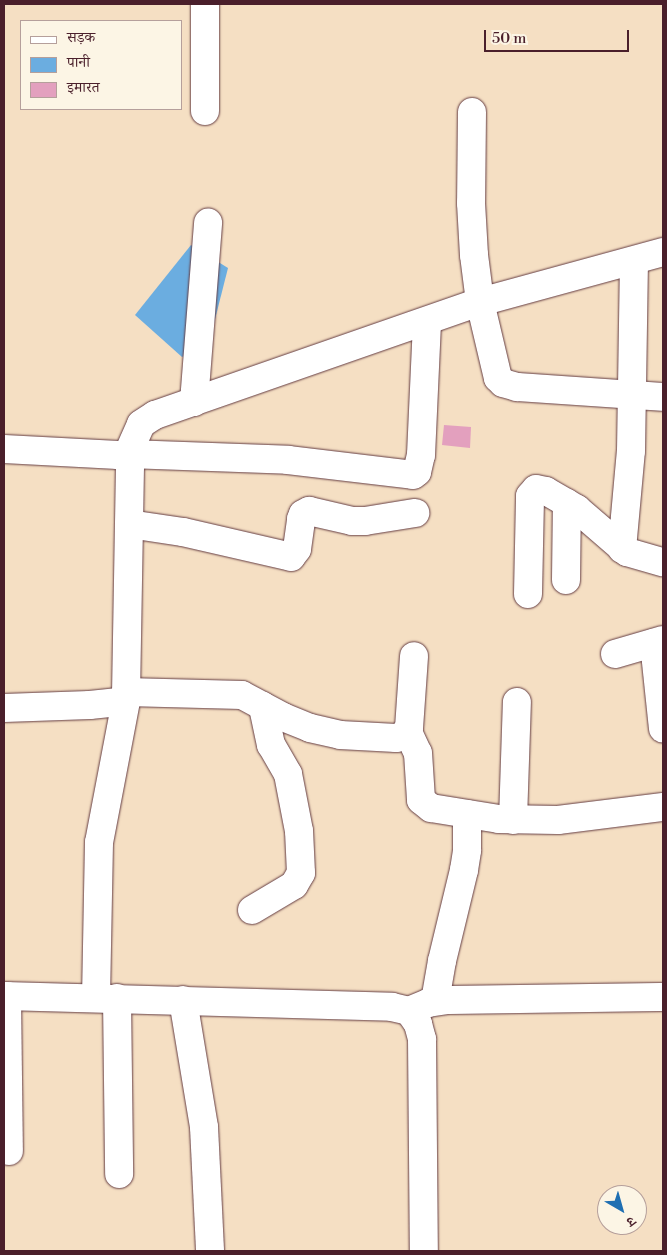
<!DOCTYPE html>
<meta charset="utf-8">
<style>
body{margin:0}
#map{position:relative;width:667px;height:1255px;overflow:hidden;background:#f5dfc3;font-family:"Libre Bodoni","Noto Serif Devanagari",serif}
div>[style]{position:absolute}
.water>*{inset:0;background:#6bade0}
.building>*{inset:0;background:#e3a0be}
.roads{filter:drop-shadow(0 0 1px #643c42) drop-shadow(0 0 1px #643c42)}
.minor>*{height:28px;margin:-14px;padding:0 14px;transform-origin:14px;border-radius:14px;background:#fff}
span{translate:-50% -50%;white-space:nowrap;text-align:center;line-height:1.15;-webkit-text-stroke:5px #fcf5e5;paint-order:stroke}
.frame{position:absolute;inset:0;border:5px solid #4a1f2b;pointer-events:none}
.legend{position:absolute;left:20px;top:20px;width:162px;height:90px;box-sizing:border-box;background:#fcf5e5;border:1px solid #b59f9b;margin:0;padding:6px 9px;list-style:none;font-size:15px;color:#4a1f2b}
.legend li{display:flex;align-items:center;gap:10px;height:25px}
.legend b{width:25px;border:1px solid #b59f9b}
.north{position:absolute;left:597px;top:1185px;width:50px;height:50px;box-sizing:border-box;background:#fcf5e5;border:1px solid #b59f9b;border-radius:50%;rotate:142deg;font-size:14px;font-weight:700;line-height:20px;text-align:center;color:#4a1f2b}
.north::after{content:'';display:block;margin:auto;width:18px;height:22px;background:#1f6fb2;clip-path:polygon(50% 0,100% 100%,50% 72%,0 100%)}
.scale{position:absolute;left:484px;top:30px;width:145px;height:22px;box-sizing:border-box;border:2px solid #4a1f2b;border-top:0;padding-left:6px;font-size:15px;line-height:18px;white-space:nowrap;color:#4a1f2b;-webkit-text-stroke:4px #fcf5e5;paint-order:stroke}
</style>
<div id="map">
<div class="water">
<i style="clip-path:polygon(191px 245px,228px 268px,209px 343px,182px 357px,135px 315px)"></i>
</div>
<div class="building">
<i style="clip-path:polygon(444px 425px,471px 427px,470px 448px,442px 445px)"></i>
</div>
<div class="roads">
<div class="minor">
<i style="left:205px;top:4px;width:107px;rotate:90deg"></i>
<i style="left:472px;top:112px;width:91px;rotate:90.6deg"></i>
<i style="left:471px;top:203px;width:52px;rotate:86.7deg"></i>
<i style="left:474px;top:255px;width:47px;rotate:82.7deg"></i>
<i style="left:480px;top:302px;width:78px;rotate:76.7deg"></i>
<i style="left:498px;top:378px;width:7px;rotate:45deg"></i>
<i style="left:503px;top:383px;width:15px;rotate:16deg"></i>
<i style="left:517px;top:387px;width:146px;rotate:3.9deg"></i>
<i style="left:194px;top:402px;width:180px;rotate:-85.5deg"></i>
<i style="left:4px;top:449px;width:114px;rotate:3deg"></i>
<i style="left:118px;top:455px;width:9px;rotate:21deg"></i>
<i style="left:126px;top:458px;width:9px;rotate:63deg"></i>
<i style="left:130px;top:466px;width:235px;rotate:91deg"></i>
<i style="left:126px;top:701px;width:144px;rotate:100.8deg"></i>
<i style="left:99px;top:842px;width:155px;rotate:91.1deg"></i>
<i style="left:128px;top:454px;width:160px;rotate:2.1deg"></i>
<i style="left:288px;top:460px;width:126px;rotate:6.8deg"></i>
<i style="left:413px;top:475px;width:5px;rotate:-37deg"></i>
<i style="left:417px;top:472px;width:17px;rotate:-77deg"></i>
<i style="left:421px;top:455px;width:134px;rotate:-87.4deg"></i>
<i style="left:126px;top:458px;width:37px;rotate:-66deg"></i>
<i style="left:141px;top:424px;width:17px;rotate:-33deg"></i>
<i style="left:155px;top:415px;width:344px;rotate:-19.2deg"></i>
<i style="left:480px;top:302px;width:190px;rotate:-15.3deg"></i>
<i style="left:129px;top:524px;width:55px;rotate:8.4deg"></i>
<i style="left:183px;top:532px;width:111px;rotate:13deg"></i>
<i style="left:291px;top:557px;width:10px;rotate:-53deg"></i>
<i style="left:297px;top:549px;width:30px;rotate:-82deg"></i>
<i style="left:301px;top:519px;width:5px;rotate:-68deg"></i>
<i style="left:303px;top:514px;width:7px;rotate:-27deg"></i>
<i style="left:309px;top:511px;width:44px;rotate:13.1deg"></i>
<i style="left:352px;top:521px;width:13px"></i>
<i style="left:365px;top:521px;width:51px;rotate:-9.1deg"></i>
<i style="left:622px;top:549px;width:98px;rotate:-84.8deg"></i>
<i style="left:631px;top:451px;width:190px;rotate:-89.1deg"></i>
<i style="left:566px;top:580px;width:77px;rotate:-89.3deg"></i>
<i style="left:528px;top:594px;width:98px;rotate:-88.8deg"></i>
<i style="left:530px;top:496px;width:9px;rotate:-49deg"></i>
<i style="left:536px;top:489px;width:10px;rotate:11deg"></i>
<i style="left:546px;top:491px;width:36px;rotate:30deg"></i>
<i style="left:577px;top:509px;width:66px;rotate:40.7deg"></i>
<i style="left:627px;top:552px;width:37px;rotate:16deg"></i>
<i style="left:654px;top:643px;width:86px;rotate:84deg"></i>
<i style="left:615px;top:654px;width:50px;rotate:-16.3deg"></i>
<i style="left:126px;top:692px;width:116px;rotate:1.5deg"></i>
<i style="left:242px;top:695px;width:47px;rotate:28.2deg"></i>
<i style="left:283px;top:717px;width:29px;rotate:22deg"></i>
<i style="left:310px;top:728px;width:31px;rotate:13deg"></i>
<i style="left:340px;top:735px;width:56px;rotate:3.1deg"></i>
<i style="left:396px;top:738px;width:7px;rotate:-16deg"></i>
<i style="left:403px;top:736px;width:10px;rotate:-53deg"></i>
<i style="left:409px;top:728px;width:72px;rotate:-86deg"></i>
<i style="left:4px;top:708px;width:86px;rotate:-2deg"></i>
<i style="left:90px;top:705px;width:36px;rotate:-6deg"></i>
<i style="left:408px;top:732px;width:23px;rotate:65deg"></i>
<i style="left:418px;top:753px;width:47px;rotate:86.3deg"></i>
<i style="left:421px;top:800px;width:13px;rotate:39deg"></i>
<i style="left:431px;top:808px;width:69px;rotate:9.2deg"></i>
<i style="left:499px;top:819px;width:59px;rotate:1deg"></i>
<i style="left:558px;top:820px;width:106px;rotate:-7.1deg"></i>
<i style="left:513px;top:820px;width:118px;rotate:-88.1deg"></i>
<i style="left:252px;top:910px;width:49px;rotate:-30.8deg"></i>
<i style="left:294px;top:885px;width:14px;rotate:-60deg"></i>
<i style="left:301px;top:873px;width:42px;rotate:-92.7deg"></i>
<i style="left:299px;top:831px;width:58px;rotate:-100.9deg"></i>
<i style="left:288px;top:774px;width:34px;rotate:-120deg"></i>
<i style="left:271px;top:745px;width:40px;rotate:-102deg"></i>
<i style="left:4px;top:996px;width:388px;rotate:1.6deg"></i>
<i style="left:392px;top:1007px;width:17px;rotate:13deg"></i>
<i style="left:409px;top:1011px;width:16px;rotate:55deg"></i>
<i style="left:418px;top:1024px;width:16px;rotate:75deg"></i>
<i style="left:422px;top:1039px;width:212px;rotate:89.5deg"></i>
<i style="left:7px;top:996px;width:155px;rotate:89.3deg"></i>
<i style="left:117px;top:998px;width:176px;rotate:89.3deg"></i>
<i style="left:183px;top:1000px;width:129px;rotate:80.6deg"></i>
<i style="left:204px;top:1127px;width:124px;rotate:87.2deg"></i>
<i style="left:435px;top:1001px;width:41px;rotate:-80.1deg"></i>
<i style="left:442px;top:961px;width:94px;rotate:-76.4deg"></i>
<i style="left:464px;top:870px;width:20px;rotate:-81deg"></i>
<i style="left:467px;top:850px;width:36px;rotate:-90deg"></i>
<i style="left:409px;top:1011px;width:21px;rotate:-23deg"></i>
<i style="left:428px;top:1003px;width:18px;rotate:-9deg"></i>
<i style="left:446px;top:1000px;width:217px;rotate:-0.8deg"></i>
</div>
</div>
<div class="frame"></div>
<ul class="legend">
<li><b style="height:6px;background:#fff"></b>सड़क</li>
<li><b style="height:14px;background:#6bade0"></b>पानी</li>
<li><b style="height:14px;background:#e3a0be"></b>इमारत</li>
</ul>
<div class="north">उ</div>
<div class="scale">50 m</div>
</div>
